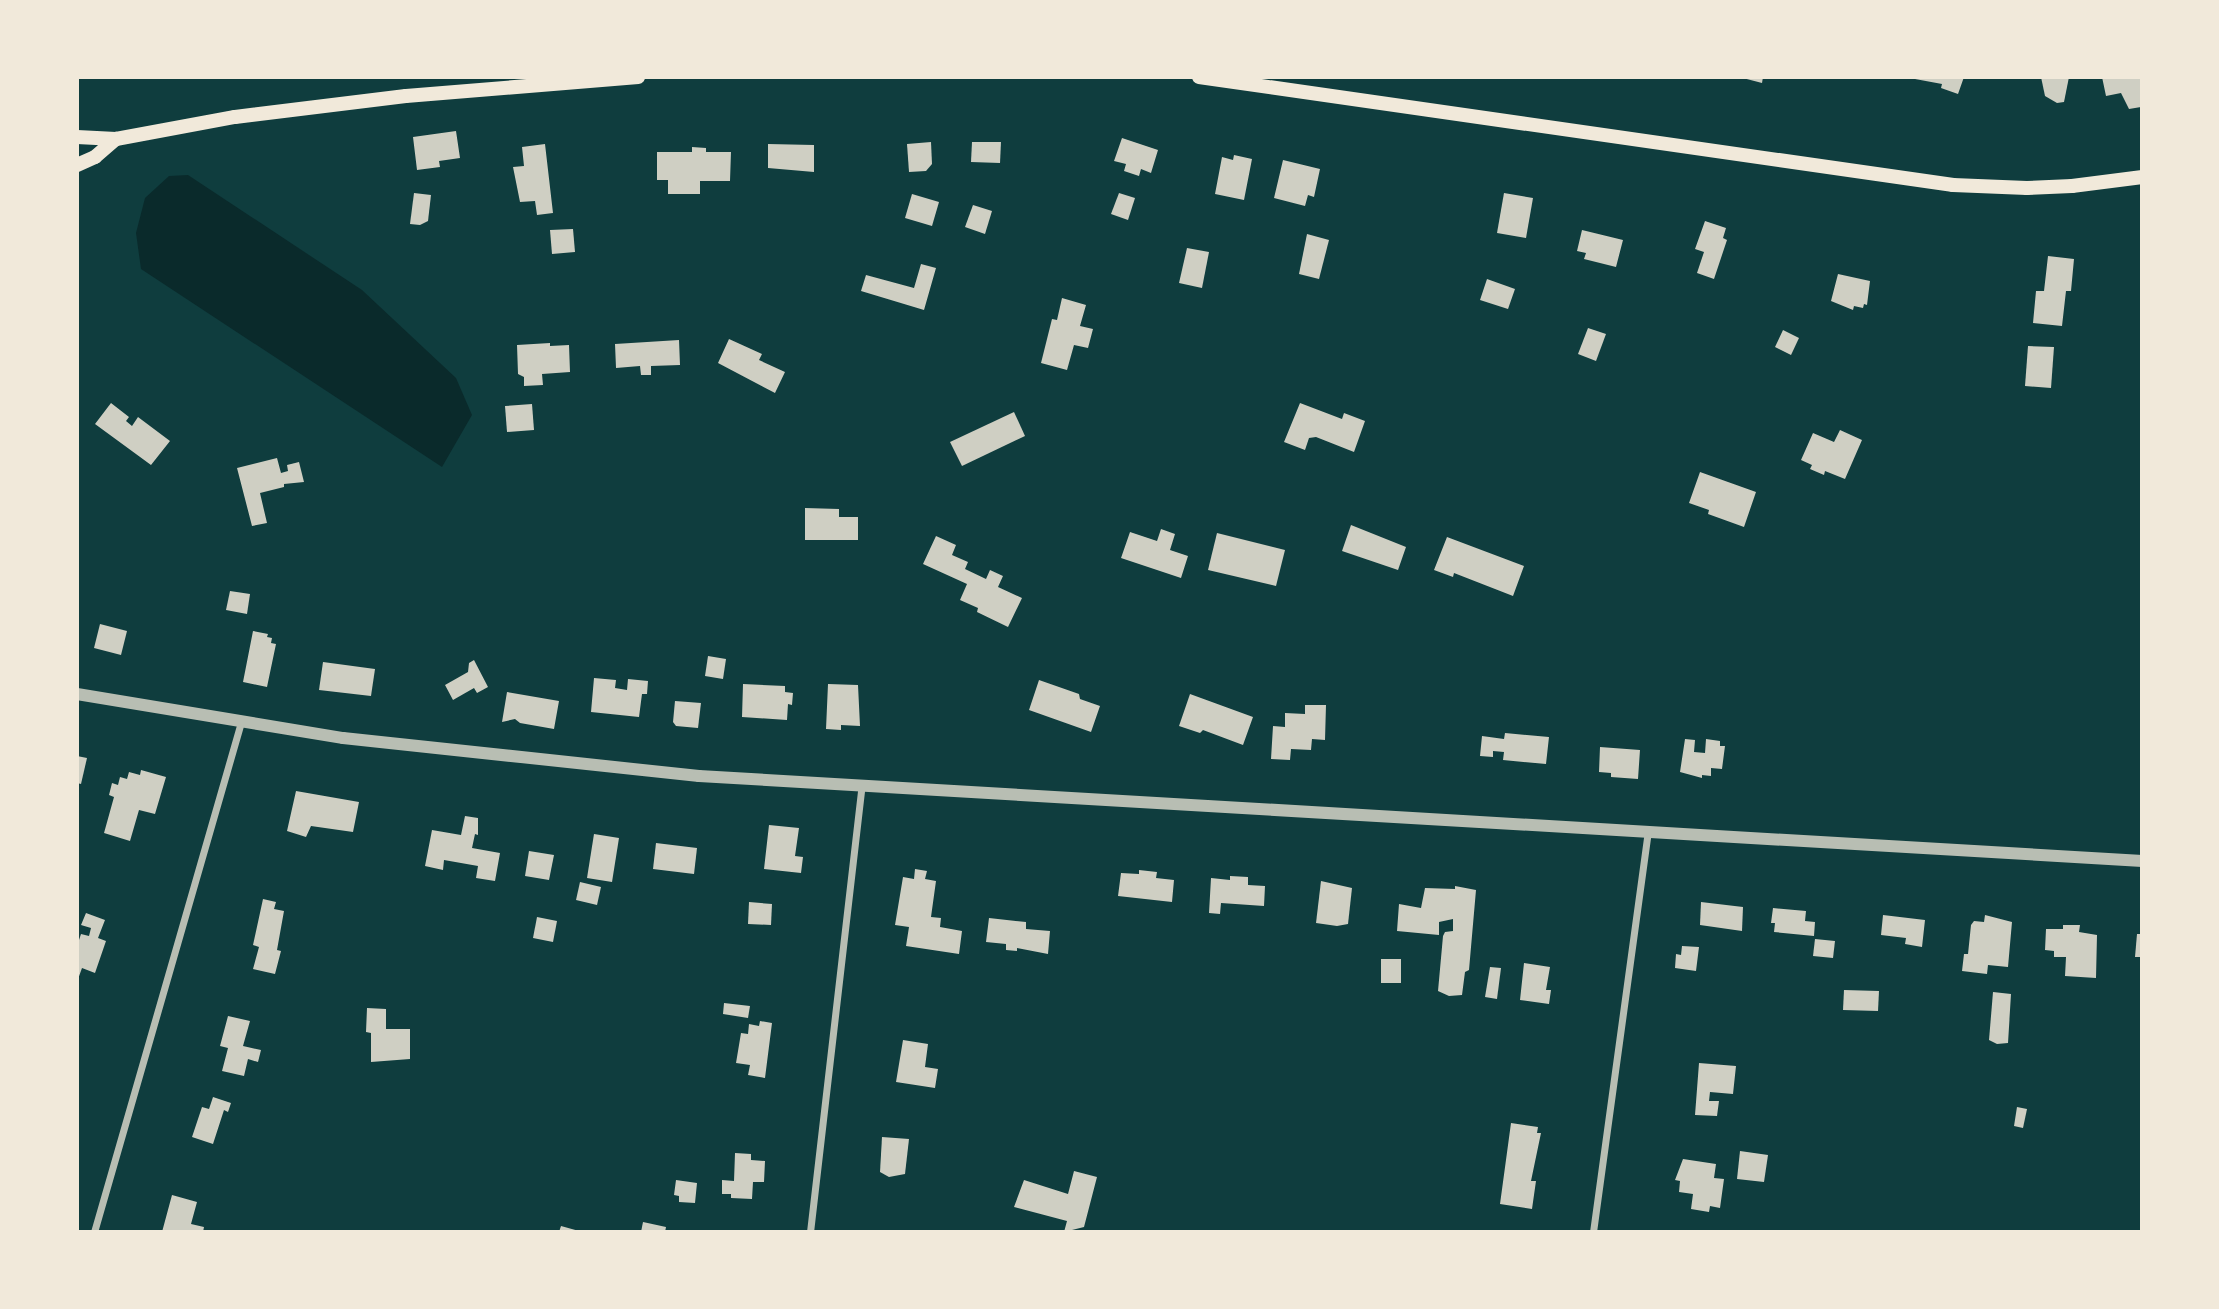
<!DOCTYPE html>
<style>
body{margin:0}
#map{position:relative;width:2219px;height:1309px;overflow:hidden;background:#0f3d3e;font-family:"Noto Sans",sans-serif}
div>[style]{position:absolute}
.water>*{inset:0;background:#0a2a2b}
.building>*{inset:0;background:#cfcfc3}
.minor>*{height:7px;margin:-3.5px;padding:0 3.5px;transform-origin:3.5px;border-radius:3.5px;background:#b8beb3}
.tertiary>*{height:12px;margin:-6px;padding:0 6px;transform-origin:6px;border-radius:6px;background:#b8beb3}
.secondary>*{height:14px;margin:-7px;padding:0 7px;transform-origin:7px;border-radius:7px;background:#f1e9da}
span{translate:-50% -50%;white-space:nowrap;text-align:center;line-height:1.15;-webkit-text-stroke:7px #f1e9da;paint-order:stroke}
.frame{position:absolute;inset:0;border:79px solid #f1e9da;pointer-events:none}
</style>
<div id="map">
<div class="water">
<i style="clip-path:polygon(188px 175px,362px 290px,456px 378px,472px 415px,442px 467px,141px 269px,136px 233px,145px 198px,169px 176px)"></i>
</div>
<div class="building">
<i style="clip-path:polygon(1739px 77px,1763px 77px,1762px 83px)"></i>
<i style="clip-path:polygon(1916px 77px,1964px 77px,1958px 94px,1941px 88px,1942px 84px,1915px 79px)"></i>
<i style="clip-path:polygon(2041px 77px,2069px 77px,2064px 102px,2057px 103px,2045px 96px)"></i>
<i style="clip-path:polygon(2102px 77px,2142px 77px,2141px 107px,2129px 109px,2121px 93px,2106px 96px)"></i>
<i style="clip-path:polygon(456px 131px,460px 158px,439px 161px,440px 167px,417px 170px,413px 137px)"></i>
<i style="clip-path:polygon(1122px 138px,1158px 150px,1151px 173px,1141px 169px,1139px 176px,1124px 171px,1126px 164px,1114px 161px)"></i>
<i style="clip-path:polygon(931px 142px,932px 164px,926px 171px,909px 172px,907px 144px)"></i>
<i style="clip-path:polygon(972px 142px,1001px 142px,1000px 163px,971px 162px)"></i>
<i style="clip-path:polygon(545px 144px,553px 213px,537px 215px,535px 201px,520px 202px,513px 167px,524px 166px,522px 147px)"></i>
<i style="clip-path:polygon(768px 144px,814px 145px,814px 172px,768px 168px)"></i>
<i style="clip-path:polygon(692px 147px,706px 148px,706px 152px,731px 152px,730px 181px,700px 181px,700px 194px,668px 194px,668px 180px,657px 180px,657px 152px,692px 152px)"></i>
<i style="clip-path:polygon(1234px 155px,1252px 159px,1244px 200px,1215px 194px,1222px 157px,1233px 160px)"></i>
<i style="clip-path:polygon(1283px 160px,1320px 169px,1314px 197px,1308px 195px,1305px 206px,1274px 198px)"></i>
<i style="clip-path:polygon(414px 193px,431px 195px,428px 221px,420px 225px,410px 224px)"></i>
<i style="clip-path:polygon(1119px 193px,1135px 198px,1128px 220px,1111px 214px)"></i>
<i style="clip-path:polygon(1504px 193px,1533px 198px,1526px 238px,1497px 233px)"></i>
<i style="clip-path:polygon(912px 194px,939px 202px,932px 226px,905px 218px)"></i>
<i style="clip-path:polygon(973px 205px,992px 211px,985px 234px,965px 227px)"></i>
<i style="clip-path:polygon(1705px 221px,1726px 228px,1723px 238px,1727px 240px,1714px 279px,1697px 273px,1704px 252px,1695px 249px)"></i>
<i style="clip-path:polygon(573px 229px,575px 252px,552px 254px,550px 230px)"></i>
<i style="clip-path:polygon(1582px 230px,1623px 240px,1616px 267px,1584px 259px,1586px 253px,1577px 251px)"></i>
<i style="clip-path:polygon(1307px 234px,1329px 240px,1319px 279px,1299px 274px)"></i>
<i style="clip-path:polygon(1187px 248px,1209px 252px,1202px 288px,1179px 283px)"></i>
<i style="clip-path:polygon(2048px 256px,2074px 259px,2071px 291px,2066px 291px,2062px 326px,2033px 323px,2036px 291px,2044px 291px)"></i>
<i style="clip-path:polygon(921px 264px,936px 268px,924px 310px,861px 291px,866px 275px,914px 288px)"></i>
<i style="clip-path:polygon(1838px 274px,1870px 281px,1867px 305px,1864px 304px,1863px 308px,1854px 306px,1853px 310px,1831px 301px)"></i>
<i style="clip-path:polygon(1487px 279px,1515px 289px,1508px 309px,1480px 300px)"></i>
<i style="clip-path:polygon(1062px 298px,1086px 305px,1080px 326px,1093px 329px,1088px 348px,1074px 345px,1067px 370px,1041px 363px,1052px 319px,1057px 320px)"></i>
<i style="clip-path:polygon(1588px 328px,1606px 334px,1596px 361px,1578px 354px)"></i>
<i style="clip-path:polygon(1783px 330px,1799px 338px,1791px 355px,1775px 347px)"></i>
<i style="clip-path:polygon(729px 339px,762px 354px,759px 360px,785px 372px,775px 393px,718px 363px)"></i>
<i style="clip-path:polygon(679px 340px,680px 365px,651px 366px,651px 375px,641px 375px,640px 366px,616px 368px,615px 344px)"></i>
<i style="clip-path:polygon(550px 343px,550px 346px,569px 345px,570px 372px,542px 374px,543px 385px,524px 386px,524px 377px,518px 374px,517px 345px)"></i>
<i style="clip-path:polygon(2028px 346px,2054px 347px,2051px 388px,2025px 386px)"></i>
<i style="clip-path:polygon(111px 403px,129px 417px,126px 421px,132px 426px,138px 417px,170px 441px,151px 465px,95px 424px)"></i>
<i style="clip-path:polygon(1300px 403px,1342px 419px,1344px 413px,1365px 421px,1354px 452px,1316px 437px,1309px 438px,1305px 450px,1284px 442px)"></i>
<i style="clip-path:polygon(532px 404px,534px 430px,507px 432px,505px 406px)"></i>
<i style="clip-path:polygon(1014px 412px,1025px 436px,962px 466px,950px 442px)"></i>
<i style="clip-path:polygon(1840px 430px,1862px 440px,1845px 479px,1825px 471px,1824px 475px,1810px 469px,1812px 465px,1801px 460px,1813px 433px,1834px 442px)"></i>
<i style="clip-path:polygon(277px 458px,281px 473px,288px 471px,287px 465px,299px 462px,304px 482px,284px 484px,284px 487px,260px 493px,267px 523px,252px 526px,237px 468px)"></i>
<i style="clip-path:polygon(1700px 472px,1756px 492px,1744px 527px,1708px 514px,1709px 510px,1689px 503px)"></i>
<i style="clip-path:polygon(805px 508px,839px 509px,839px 517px,858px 517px,858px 540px,805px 540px)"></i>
<i style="clip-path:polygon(1351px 525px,1406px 547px,1398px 570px,1342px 551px)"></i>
<i style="clip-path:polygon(1161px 529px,1175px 534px,1170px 550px,1188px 556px,1181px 578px,1121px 558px,1130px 532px,1157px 541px)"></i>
<i style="clip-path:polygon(1217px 533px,1285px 550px,1276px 586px,1208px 570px)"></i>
<i style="clip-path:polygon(936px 536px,956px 545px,952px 555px,968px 562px,965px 569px,986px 579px,990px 570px,1003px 576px,998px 587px,1022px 598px,1008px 627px,977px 612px,978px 608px,960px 600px,967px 584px,923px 564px)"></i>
<i style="clip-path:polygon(1447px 537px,1524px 566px,1513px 596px,1454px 573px,1453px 577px,1434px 570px)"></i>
<i style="clip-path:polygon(230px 591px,250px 594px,247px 614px,226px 610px)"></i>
<i style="clip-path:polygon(100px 624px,127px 631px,121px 655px,94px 648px)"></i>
<i style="clip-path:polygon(253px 631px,268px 634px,267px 637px,272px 638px,271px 643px,276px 644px,267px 687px,243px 682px)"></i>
<i style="clip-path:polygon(708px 656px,726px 659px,723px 679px,705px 676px)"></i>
<i style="clip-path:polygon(474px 660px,488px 687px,477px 693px,474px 688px,453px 700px,445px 685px,468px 672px,469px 663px)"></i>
<i style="clip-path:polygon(323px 662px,375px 669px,371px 696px,319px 690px)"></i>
<i style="clip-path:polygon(594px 678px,616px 680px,615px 688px,627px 690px,628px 679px,648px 681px,647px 694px,642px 694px,639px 717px,591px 712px)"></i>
<i style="clip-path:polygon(1039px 680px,1079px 694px,1080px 699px,1100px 706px,1091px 732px,1029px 710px)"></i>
<i style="clip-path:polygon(743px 684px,785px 686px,785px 692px,793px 693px,792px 705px,788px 704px,787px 720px,742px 717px)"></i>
<i style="clip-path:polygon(828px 684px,858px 685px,860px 726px,841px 725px,841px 730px,826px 729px)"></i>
<i style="clip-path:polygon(507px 692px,559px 701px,554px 729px,520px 723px,515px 719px,502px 722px)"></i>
<i style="clip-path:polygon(1190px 694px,1253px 717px,1243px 745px,1203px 730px,1200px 733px,1179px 726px)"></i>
<i style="clip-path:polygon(675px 701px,701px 703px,698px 728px,676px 726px,673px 722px)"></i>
<i style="clip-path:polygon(1305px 705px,1326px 705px,1325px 740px,1312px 739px,1311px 750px,1291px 749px,1290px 760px,1271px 759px,1273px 726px,1285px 727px,1285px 713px,1305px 714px)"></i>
<i style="clip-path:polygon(1505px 733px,1549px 737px,1546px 764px,1503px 760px,1504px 752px,1493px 751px,1493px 757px,1480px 756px,1482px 736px,1504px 739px)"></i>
<i style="clip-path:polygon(1685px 739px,1695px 740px,1694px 752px,1705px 753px,1706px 739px,1720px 741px,1720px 746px,1725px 746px,1722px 769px,1711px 768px,1711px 776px,1702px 775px,1702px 778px,1680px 772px)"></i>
<i style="clip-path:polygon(1600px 747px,1640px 750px,1638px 779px,1611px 777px,1611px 773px,1599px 772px)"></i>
<i style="clip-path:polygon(77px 756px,87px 758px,81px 784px,77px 783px)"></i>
<i style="clip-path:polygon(141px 770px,166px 777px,155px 814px,139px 810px,130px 841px,104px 833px,114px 797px,109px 795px,112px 783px,118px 785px,120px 777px,127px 779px,129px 772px,140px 775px)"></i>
<i style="clip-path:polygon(296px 791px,359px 802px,353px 832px,311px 826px,306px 837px,287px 831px)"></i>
<i style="clip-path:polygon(465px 816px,478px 818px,478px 835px,475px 834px,472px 848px,500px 853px,495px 881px,476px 878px,478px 866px,444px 860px,443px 870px,425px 866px,432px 830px,461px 835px)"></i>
<i style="clip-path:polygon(769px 825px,799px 828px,795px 856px,803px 857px,801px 873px,764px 869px)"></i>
<i style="clip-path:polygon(594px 834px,619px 838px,612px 882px,587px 878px)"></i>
<i style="clip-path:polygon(656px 843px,697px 848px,694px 874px,653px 869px)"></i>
<i style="clip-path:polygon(529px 851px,554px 855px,549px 880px,525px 876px)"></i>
<i style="clip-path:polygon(915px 869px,927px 871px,925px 879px,936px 881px,931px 917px,941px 918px,940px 927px,962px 931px,959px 954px,906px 946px,909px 927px,895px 925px,903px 877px,914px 879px)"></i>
<i style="clip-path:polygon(1139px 870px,1157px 872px,1156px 878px,1174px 880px,1172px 902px,1118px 896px,1121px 873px,1139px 874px)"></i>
<i style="clip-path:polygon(1230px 876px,1248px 877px,1248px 885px,1265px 886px,1264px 906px,1221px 903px,1220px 914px,1209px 913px,1211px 878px,1230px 880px)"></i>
<i style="clip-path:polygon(1321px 881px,1352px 888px,1348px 924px,1337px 926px,1316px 923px)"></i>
<i style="clip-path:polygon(580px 882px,601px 887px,597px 905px,576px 900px)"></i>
<i style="clip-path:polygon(1455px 886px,1476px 890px,1469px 970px,1465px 972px,1462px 995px,1449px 996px,1438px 991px,1443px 936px,1445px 932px,1453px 931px,1453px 919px,1439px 922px,1439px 935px,1397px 931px,1399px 904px,1421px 908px,1425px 888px,1455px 889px)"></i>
<i style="clip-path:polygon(263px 899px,276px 902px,274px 909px,284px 911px,277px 950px,281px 951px,275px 974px,253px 969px,259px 947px,253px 945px)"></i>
<i style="clip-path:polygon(749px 902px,772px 904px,771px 925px,748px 924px)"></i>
<i style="clip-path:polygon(1701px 902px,1743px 907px,1742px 931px,1700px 925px)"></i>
<i style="clip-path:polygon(1773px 908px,1806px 911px,1805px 921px,1815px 922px,1814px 936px,1774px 932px,1775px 923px,1771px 923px)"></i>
<i style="clip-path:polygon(86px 913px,105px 920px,98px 938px,106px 941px,95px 973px,82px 968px,77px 982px,77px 946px,81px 934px,89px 936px,91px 928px,81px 925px)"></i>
<i style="clip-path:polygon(1883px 915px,1925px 920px,1922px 947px,1905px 944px,1906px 938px,1881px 935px)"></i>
<i style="clip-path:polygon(1985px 915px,2012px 922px,2008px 967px,1988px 965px,1987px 974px,1962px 971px,1964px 954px,1968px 954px,1971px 925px,1974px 921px,1984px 922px)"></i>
<i style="clip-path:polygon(537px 917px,557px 921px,553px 942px,533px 938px)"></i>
<i style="clip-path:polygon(989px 918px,1026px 922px,1026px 929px,1050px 931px,1048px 954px,1017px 948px,1017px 951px,1006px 950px,1006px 944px,986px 942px)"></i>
<i style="clip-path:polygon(2063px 925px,2080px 925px,2079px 932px,2097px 935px,2096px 978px,2065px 976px,2066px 957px,2054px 957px,2054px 951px,2045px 950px,2046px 929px,2063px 929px)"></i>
<i style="clip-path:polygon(2137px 934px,2142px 934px,2142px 957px,2135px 957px)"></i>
<i style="clip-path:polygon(1815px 939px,1835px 941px,1833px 958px,1813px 956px)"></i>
<i style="clip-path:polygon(1682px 946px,1699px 947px,1696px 971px,1675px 968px,1676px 954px,1681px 955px)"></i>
<i style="clip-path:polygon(1381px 959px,1401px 959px,1401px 983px,1381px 983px)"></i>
<i style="clip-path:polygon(1524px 963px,1550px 967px,1546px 990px,1551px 990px,1549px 1004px,1520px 1000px)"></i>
<i style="clip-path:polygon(1490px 967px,1501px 968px,1497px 999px,1485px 997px)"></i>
<i style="clip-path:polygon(1844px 990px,1879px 991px,1878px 1011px,1843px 1010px)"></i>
<i style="clip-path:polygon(1993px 992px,2011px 994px,2008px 1043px,1997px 1044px,1989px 1040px)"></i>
<i style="clip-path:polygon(724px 1003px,750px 1006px,748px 1018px,723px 1014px)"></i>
<i style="clip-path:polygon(367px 1008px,386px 1009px,386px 1029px,410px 1029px,410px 1059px,371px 1062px,371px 1033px,366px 1032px)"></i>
<i style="clip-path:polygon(228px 1016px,250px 1021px,243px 1046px,261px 1050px,258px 1062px,248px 1059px,244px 1076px,222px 1071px,228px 1048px,220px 1046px)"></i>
<i style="clip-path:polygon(760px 1021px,772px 1023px,765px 1078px,748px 1075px,750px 1065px,736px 1063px,741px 1033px,748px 1034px,749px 1024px,759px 1026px)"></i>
<i style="clip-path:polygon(903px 1040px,928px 1044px,925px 1067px,938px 1069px,935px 1088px,896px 1082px)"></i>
<i style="clip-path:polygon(1699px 1063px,1736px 1066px,1733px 1094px,1710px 1092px,1709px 1101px,1719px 1101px,1717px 1116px,1695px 1115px)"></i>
<i style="clip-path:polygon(213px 1097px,231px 1103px,228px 1112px,224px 1110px,213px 1144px,192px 1137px,202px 1107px,209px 1109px)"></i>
<i style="clip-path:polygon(2017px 1107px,2027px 1109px,2023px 1128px,2014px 1126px)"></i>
<i style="clip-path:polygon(1511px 1123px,1538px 1127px,1537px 1133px,1541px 1133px,1531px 1181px,1536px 1181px,1532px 1209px,1500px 1204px)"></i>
<i style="clip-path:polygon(882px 1137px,909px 1139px,905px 1174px,889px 1177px,880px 1172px)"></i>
<i style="clip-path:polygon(1740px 1151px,1768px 1155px,1764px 1182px,1737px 1179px)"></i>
<i style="clip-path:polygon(735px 1153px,751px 1154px,751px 1160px,765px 1161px,764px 1182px,753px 1182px,752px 1199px,731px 1198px,731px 1194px,722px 1194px,722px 1180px,734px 1181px)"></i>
<i style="clip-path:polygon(1683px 1159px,1716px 1164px,1714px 1178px,1724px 1179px,1720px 1208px,1710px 1206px,1709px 1212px,1691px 1209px,1693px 1194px,1679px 1192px,1680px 1181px,1675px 1180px)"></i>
<i style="clip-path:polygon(1074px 1171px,1097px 1177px,1084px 1227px,1064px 1232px,1067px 1221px,1014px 1207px,1024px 1180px,1068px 1194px)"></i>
<i style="clip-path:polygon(676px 1180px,697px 1183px,695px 1203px,679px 1202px,679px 1196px,674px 1195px)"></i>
<i style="clip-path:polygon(172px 1195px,197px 1202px,191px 1224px,204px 1227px,203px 1232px,162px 1232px)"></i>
<i style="clip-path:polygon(643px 1222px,666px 1227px,665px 1232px,641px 1232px)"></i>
<i style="clip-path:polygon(561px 1226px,579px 1231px,579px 1232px,559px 1232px)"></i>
</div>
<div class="minor">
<i style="left:94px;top:1232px;width:531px;rotate:-73.92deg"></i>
<i style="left:810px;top:1232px;width:447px;rotate:-83.4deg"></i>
<i style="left:1593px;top:1232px;width:403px;rotate:-82.2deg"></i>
</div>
<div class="tertiary">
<i style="left:77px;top:694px;width:270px;rotate:9.4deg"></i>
<i style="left:343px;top:738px;width:358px;rotate:6.1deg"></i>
<i style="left:699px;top:776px;width:1446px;rotate:3.37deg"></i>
</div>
<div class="secondary">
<i style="left:1199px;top:77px;width:762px;rotate:8.15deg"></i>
<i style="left:1953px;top:185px;width:74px;rotate:2.3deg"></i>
<i style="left:2027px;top:188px;width:45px;rotate:-2.5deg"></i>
<i style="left:2072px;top:186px;width:71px;rotate:-7.3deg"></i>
<i style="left:77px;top:137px;width:39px;rotate:3deg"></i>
<i style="left:116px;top:139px;width:121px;rotate:-10.5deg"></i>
<i style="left:235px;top:117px;width:172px;rotate:-7deg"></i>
<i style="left:406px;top:96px;width:233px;rotate:-4.7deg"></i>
<i style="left:77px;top:165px;width:20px;rotate:-24deg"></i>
<i style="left:95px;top:157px;width:28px;rotate:-41deg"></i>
</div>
<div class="frame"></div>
</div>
